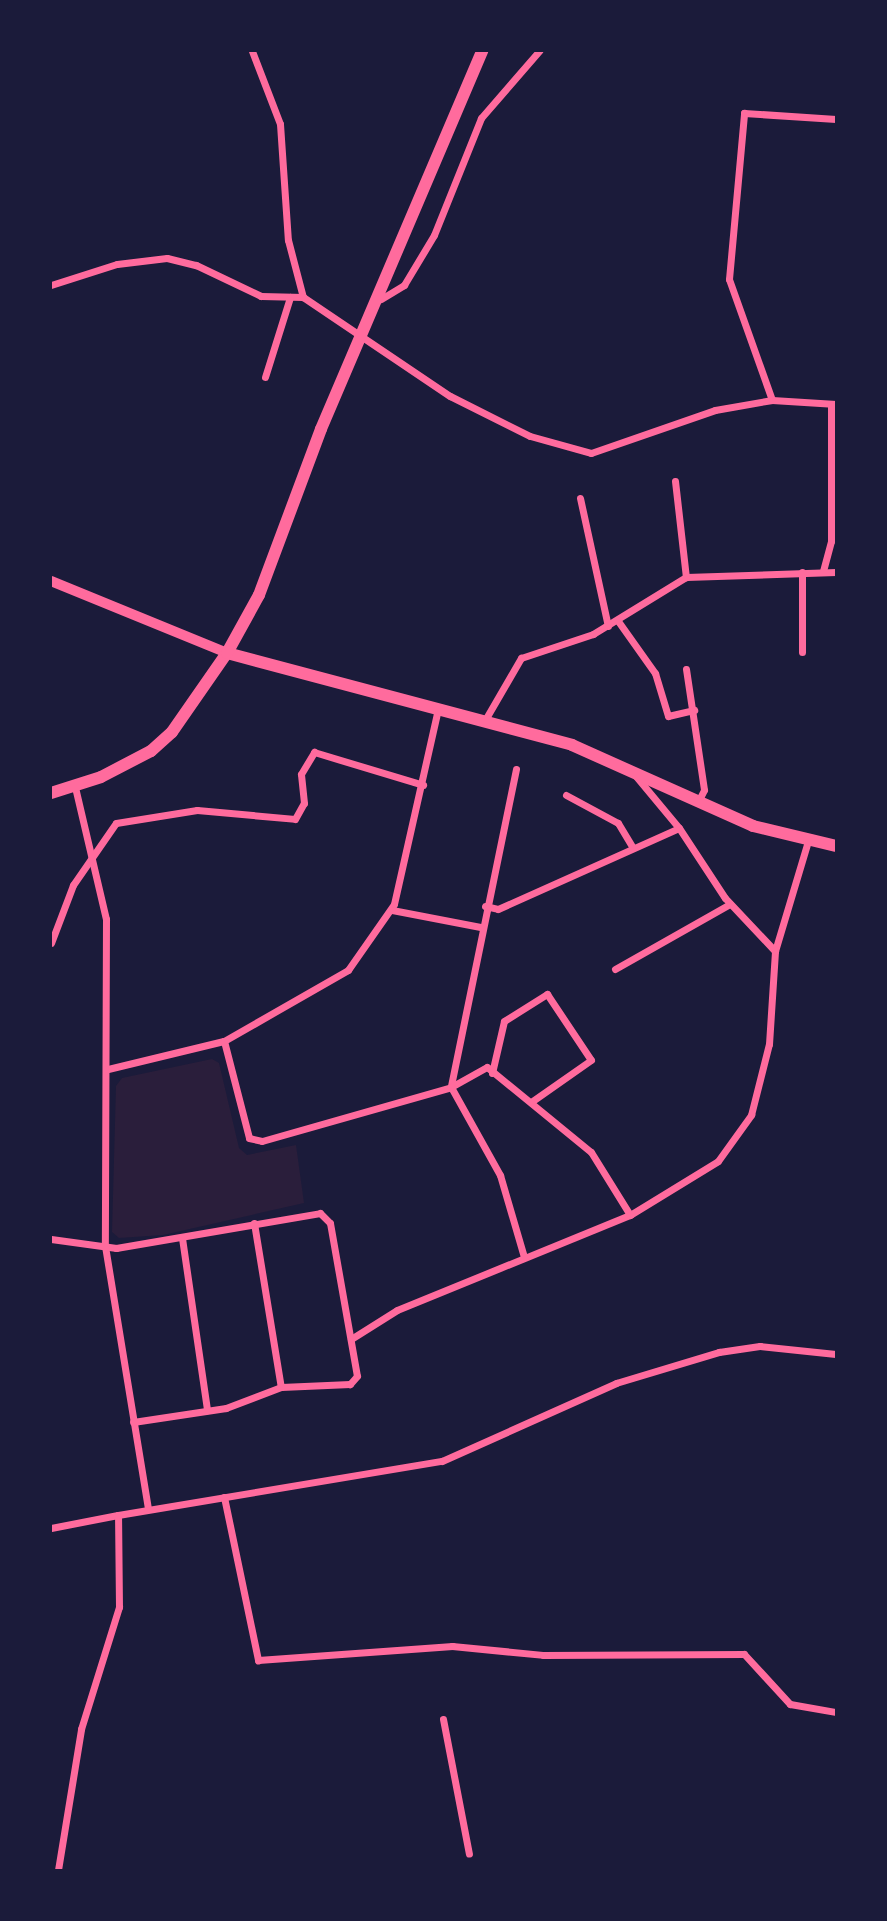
<!DOCTYPE html>
<style>
body{margin:0}
#map{position:relative;width:887px;height:1921px;overflow:hidden;background:#1b1b3a;font-family:Figtree,sans-serif}
div>[style]{position:absolute}
.green>*{inset:0;background:#2a1e3b}
.minor>*{height:7px;margin:-3.5px;padding:0 3.5px;transform-origin:3.5px;border-radius:3.5px;background:#ff6b9d}
.tertiary>*{height:10px;margin:-5px;padding:0 5px;transform-origin:5px;border-radius:5px;background:#ff6b9d}
.secondary>*{height:12px;margin:-6px;padding:0 6px;transform-origin:6px;border-radius:6px;background:#ff6b9d}
span{translate:-50% -50%;white-space:nowrap;text-align:center;line-height:1.15;-webkit-text-stroke:5px #1b1b3a;paint-order:stroke}
.frame{position:absolute;inset:0;border:52px solid #1b1b3a;pointer-events:none}
</style>
<div id="map">
<div class="green">
<i style="clip-path:polygon(212px 1059px,219px 1063px,239px 1148px,247px 1155px,296px 1145px,304px 1203px,163px 1235px,119px 1238px,112px 1232px,116px 1086px,122px 1078px)"></i>
</div>
<div class="minor">
<i style="left:252px;top:51px;width:78px;rotate:69deg"></i>
<i style="left:280px;top:124px;width:116px;rotate:86.1deg"></i>
<i style="left:288px;top:240px;width:59px;rotate:75.3deg"></i>
<i style="left:51px;top:285px;width:69px;rotate:-17.7deg"></i>
<i style="left:117px;top:264px;width:50px;rotate:-6.8deg"></i>
<i style="left:167px;top:258px;width:30px;rotate:14deg"></i>
<i style="left:196px;top:265px;width:72px;rotate:25.5deg"></i>
<i style="left:261px;top:296px;width:42px;rotate:1.4deg"></i>
<i style="left:303px;top:297px;width:177px;rotate:34deg"></i>
<i style="left:450px;top:396px;width:89px;rotate:26.6deg"></i>
<i style="left:530px;top:436px;width:63px;rotate:15.6deg"></i>
<i style="left:591px;top:453px;width:131px;rotate:-19.1deg"></i>
<i style="left:715px;top:410px;width:58px;rotate:-10deg"></i>
<i style="left:772px;top:400px;width:64px;rotate:3.6deg"></i>
<i style="left:381px;top:299px;width:27px;rotate:-31deg"></i>
<i style="left:404px;top:285px;width:58px;rotate:-59deg"></i>
<i style="left:434px;top:235px;width:126px;rotate:-68.1deg"></i>
<i style="left:481px;top:118px;width:89px;rotate:-49.1deg"></i>
<i style="left:265px;top:377px;width:84px;rotate:-72.6deg"></i>
<i style="left:772px;top:400px;width:128px;rotate:-109.6deg"></i>
<i style="left:729px;top:279px;width:167px;rotate:-84.8deg"></i>
<i style="left:744px;top:113px;width:92px;rotate:3.7deg"></i>
<i style="left:675px;top:481px;width:97px;rotate:83.5deg"></i>
<i style="left:580px;top:498px;width:131px;rotate:77.7deg"></i>
<i style="left:823px;top:571px;width:31px;rotate:-75deg"></i>
<i style="left:831px;top:541px;width:136px;rotate:-90deg"></i>
<i style="left:618px;top:621px;width:64px;rotate:54.6deg"></i>
<i style="left:655px;top:673px;width:45px;rotate:73.2deg"></i>
<i style="left:668px;top:716px;width:27px;rotate:-13deg"></i>
<i style="left:802px;top:652px;width:80px;rotate:-90deg"></i>
<i style="left:686px;top:669px;width:122px;rotate:81.5deg"></i>
<i style="left:704px;top:790px;width:13px;rotate:117deg"></i>
<i style="left:485px;top:720px;width:72px;rotate:-59.9deg"></i>
<i style="left:521px;top:658px;width:76px;rotate:-18.4deg"></i>
<i style="left:593px;top:634px;width:109px;rotate:-31.5deg"></i>
<i style="left:686px;top:577px;width:150px;rotate:-1.9deg"></i>
<i style="left:516px;top:769px;width:325px;rotate:101.6deg"></i>
<i style="left:451px;top:1087px;width:41px;rotate:-29.1deg"></i>
<i style="left:487px;top:1067px;width:134px;rotate:39.3deg"></i>
<i style="left:591px;top:1152px;width:74px;rotate:58.2deg"></i>
<i style="left:75px;top:787px;width:136px;rotate:76.8deg"></i>
<i style="left:106px;top:919px;width:327px;rotate:90.2deg"></i>
<i style="left:105px;top:1246px;width:266px;rotate:80.7deg"></i>
<i style="left:566px;top:795px;width:59px;rotate:28.3deg"></i>
<i style="left:618px;top:823px;width:29px;rotate:59deg"></i>
<i style="left:485px;top:906px;width:13px;rotate:13deg"></i>
<i style="left:498px;top:909px;width:198px;rotate:-24.1deg"></i>
<i style="left:392px;top:910px;width:90px;rotate:10.9deg"></i>
<i style="left:51px;top:943px;width:62px;rotate:-69.2deg"></i>
<i style="left:73px;top:885px;width:75px;rotate:-55.3deg"></i>
<i style="left:116px;top:823px;width:82px;rotate:-9.1deg"></i>
<i style="left:197px;top:810px;width:98px;rotate:5.2deg"></i>
<i style="left:295px;top:819px;width:18px;rotate:-61deg"></i>
<i style="left:304px;top:803px;width:29px;rotate:-96deg"></i>
<i style="left:301px;top:774px;width:26px;rotate:-59deg"></i>
<i style="left:314px;top:752px;width:114px;rotate:16.8deg"></i>
<i style="left:775px;top:951px;width:115px;rotate:-73.3deg"></i>
<i style="left:615px;top:969px;width:132px;rotate:-29.5deg"></i>
<i style="left:224px;top:1041px;width:100px;rotate:75.5deg"></i>
<i style="left:249px;top:1138px;width:13px;rotate:13deg"></i>
<i style="left:262px;top:1141px;width:197px;rotate:-15.9deg"></i>
<i style="left:451px;top:1087px;width:101px;rotate:60.9deg"></i>
<i style="left:500px;top:1175px;width:85px;rotate:73.7deg"></i>
<i style="left:108px;top:1069px;width:119px;rotate:-13.6deg"></i>
<i style="left:224px;top:1041px;width:143px;rotate:-29.8deg"></i>
<i style="left:348px;top:970px;width:80px;rotate:-55.1deg"></i>
<i style="left:394px;top:904px;width:200px;rotate:-77.3deg"></i>
<i style="left:492px;top:1073px;width:53px;rotate:-77deg"></i>
<i style="left:504px;top:1021px;width:51px;rotate:-32.1deg"></i>
<i style="left:547px;top:994px;width:79px;rotate:56.3deg"></i>
<i style="left:591px;top:1060px;width:73px;rotate:145deg"></i>
<i style="left:254px;top:1223px;width:166px;rotate:80.7deg"></i>
<i style="left:182px;top:1238px;width:174px;rotate:81.7deg"></i>
<i style="left:51px;top:1239px;width:66px;rotate:7.9deg"></i>
<i style="left:116px;top:1248px;width:207px;rotate:-9.7deg"></i>
<i style="left:320px;top:1213px;width:14px;rotate:45deg"></i>
<i style="left:330px;top:1223px;width:155px;rotate:80deg"></i>
<i style="left:357px;top:1376px;width:11px;rotate:131deg"></i>
<i style="left:350px;top:1384px;width:69px;rotate:177.5deg"></i>
<i style="left:281px;top:1387px;width:59px;rotate:159.1deg"></i>
<i style="left:226px;top:1408px;width:94px;rotate:171.4deg"></i>
<i style="left:351px;top:1339px;width:54px;rotate:-32.2deg"></i>
<i style="left:397px;top:1310px;width:252px;rotate:-22.2deg"></i>
<i style="left:630px;top:1215px;width:103px;rotate:-31.5deg"></i>
<i style="left:718px;top:1161px;width:57px;rotate:-54.3deg"></i>
<i style="left:751px;top:1115px;width:73px;rotate:-75.8deg"></i>
<i style="left:769px;top:1044px;width:93px;rotate:-86.3deg"></i>
<i style="left:775px;top:951px;width:73px;rotate:-133.3deg"></i>
<i style="left:725px;top:898px;width:84px;rotate:-123.3deg"></i>
<i style="left:679px;top:828px;width:69px;rotate:-129.7deg"></i>
<i style="left:224px;top:1497px;width:167px;rotate:78.2deg"></i>
<i style="left:258px;top:1660px;width:195px;rotate:-4.1deg"></i>
<i style="left:452px;top:1646px;width:91px;rotate:5.6deg"></i>
<i style="left:543px;top:1655px;width:201px;rotate:-0.3deg"></i>
<i style="left:744px;top:1654px;width:68px;rotate:47.4deg"></i>
<i style="left:790px;top:1704px;width:47px;rotate:9.9deg"></i>
<i style="left:51px;top:1528px;width:68px;rotate:-11deg"></i>
<i style="left:443px;top:1719px;width:137px;rotate:79.1deg"></i>
<i style="left:58px;top:1870px;width:143px;rotate:-80.7deg"></i>
<i style="left:81px;top:1729px;width:128px;rotate:-72.7deg"></i>
<i style="left:119px;top:1607px;width:92px;rotate:-90.6deg"></i>
<i style="left:118px;top:1515px;width:328px;rotate:-9.5deg"></i>
<i style="left:442px;top:1461px;width:191px;rotate:-24.1deg"></i>
<i style="left:616px;top:1383px;width:108px;rotate:-16.8deg"></i>
<i style="left:719px;top:1352px;width:41px;rotate:-8.3deg"></i>
<i style="left:760px;top:1346px;width:76px;rotate:6deg"></i>
</div>
<div class="tertiary">
<i style="left:51px;top:581px;width:190px;rotate:22.2deg"></i>
</div>
<div class="secondary">
<i style="left:227px;top:653px;width:357px;rotate:14.9deg"></i>
<i style="left:572px;top:745px;width:198px;rotate:24.1deg"></i>
<i style="left:753px;top:826px;width:85px;rotate:13.5deg"></i>
<i style="left:51px;top:793px;width:52px;rotate:-17.7deg"></i>
<i style="left:101px;top:777px;width:56px;rotate:-27.5deg"></i>
<i style="left:151px;top:751px;width:28px;rotate:-42deg"></i>
<i style="left:172px;top:732px;width:96px;rotate:-55.2deg"></i>
<i style="left:227px;top:653px;width:66px;rotate:-61.1deg"></i>
<i style="left:259px;top:595px;width:177px;rotate:-69.5deg"></i>
<i style="left:321px;top:429px;width:411px;rotate:-66.9deg"></i>
</div>
<div class="frame"></div>
</div>
